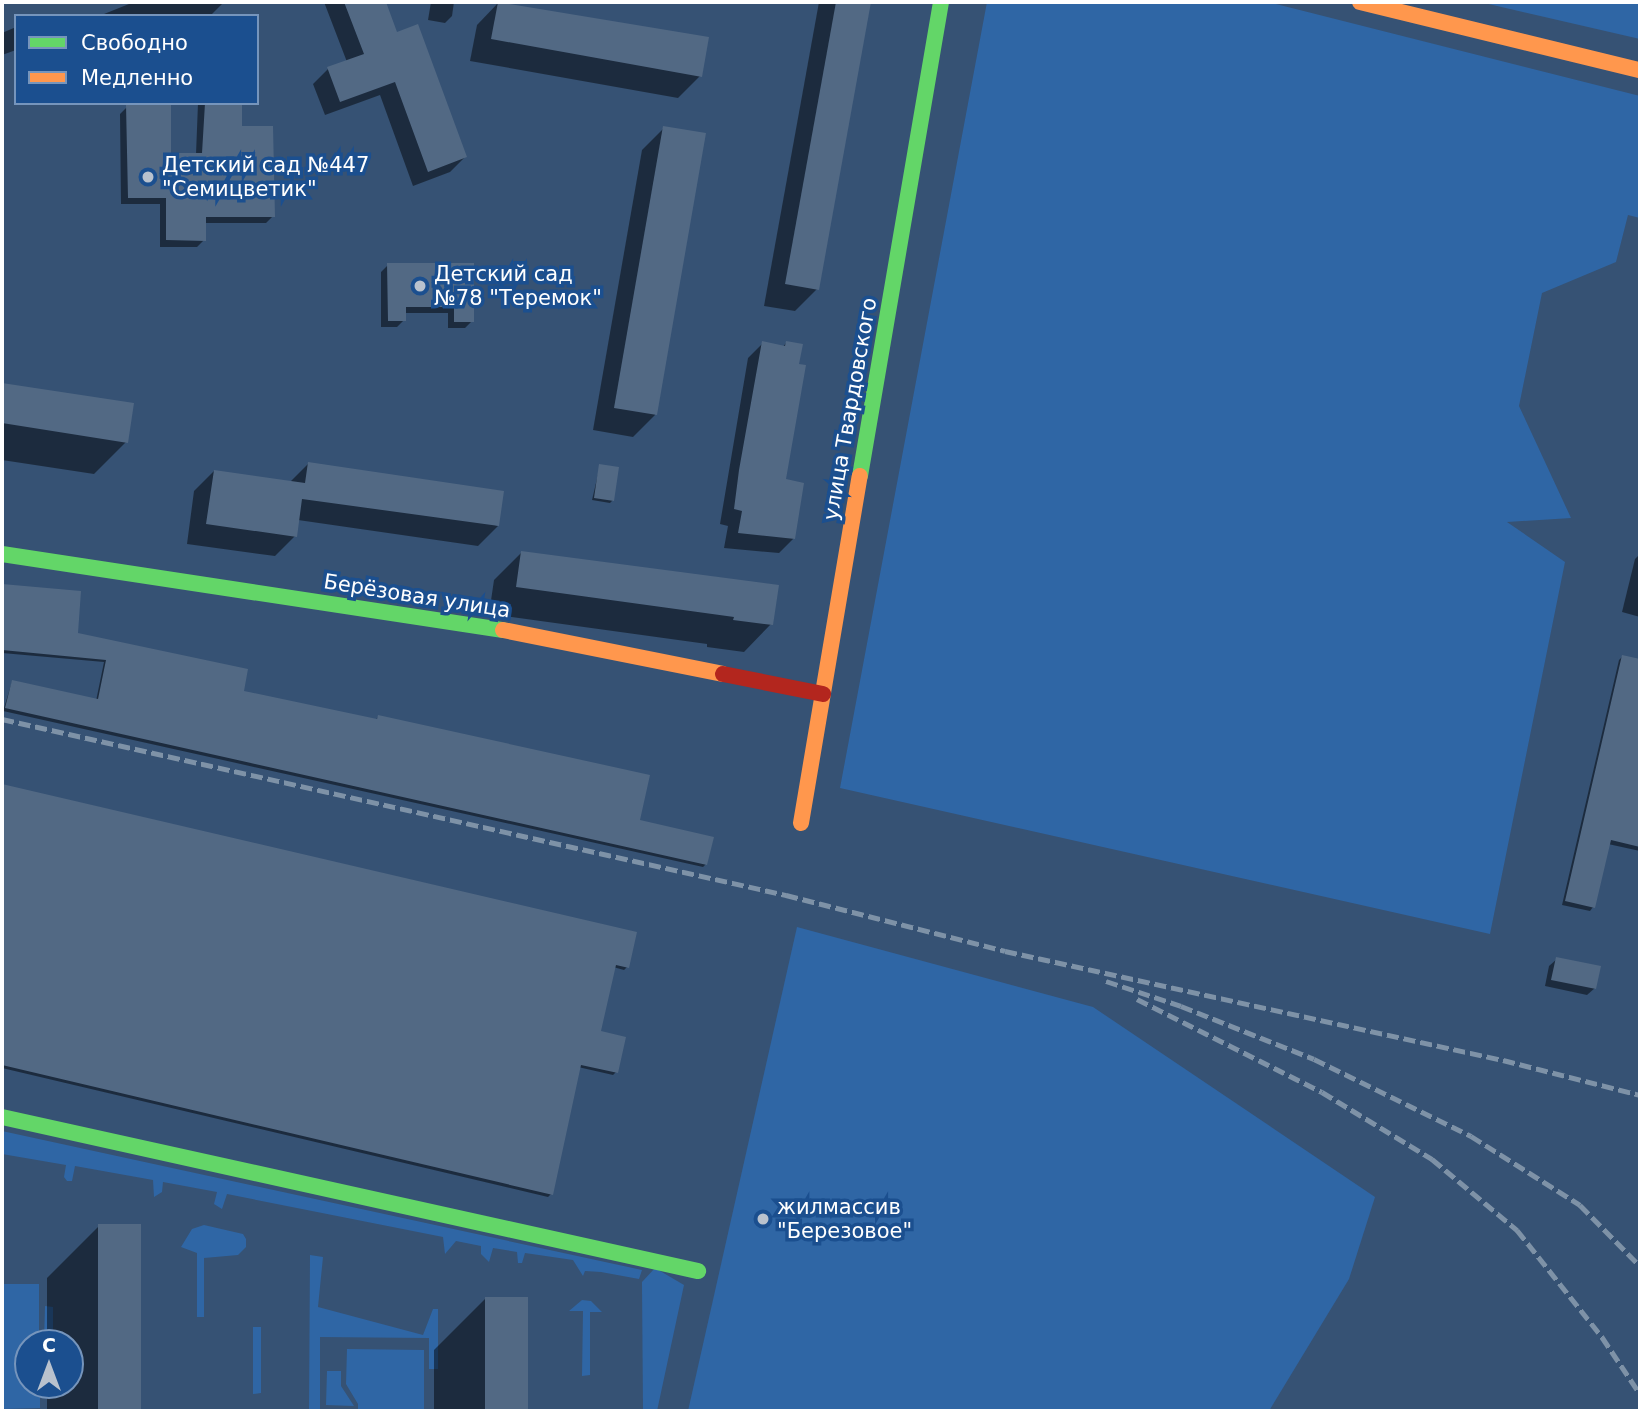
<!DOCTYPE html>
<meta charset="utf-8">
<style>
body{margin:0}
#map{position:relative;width:1642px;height:1413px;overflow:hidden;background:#365274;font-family:"DejaVu Sans",sans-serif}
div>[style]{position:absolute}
.green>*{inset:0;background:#2f66a5}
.shadow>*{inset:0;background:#0007}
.building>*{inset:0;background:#526984}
.fast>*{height:16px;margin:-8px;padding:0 8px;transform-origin:8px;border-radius:8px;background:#63d668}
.slow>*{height:16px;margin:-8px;padding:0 8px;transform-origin:8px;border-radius:8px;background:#ff974d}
.jam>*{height:16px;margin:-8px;padding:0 8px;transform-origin:8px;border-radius:8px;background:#b3261e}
.rail>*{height:5px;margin-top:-2.5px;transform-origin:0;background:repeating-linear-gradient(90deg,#7e92a7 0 12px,transparent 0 17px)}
.dots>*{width:19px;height:19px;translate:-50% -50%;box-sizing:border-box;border:4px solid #1b4f8f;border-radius:50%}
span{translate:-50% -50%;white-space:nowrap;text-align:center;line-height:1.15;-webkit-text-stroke:7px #1b4f8f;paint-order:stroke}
.poi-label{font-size:21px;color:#fff}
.left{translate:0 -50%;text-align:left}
.street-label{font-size:21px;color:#fff}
.frame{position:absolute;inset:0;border:4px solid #fff;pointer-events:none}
.legend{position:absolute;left:14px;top:14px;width:245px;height:91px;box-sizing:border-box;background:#1b4f8f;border:2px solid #7695bc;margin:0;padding:9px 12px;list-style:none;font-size:21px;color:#fff}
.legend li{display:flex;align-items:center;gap:14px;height:35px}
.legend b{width:35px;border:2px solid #7695bc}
.north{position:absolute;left:14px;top:1329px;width:70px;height:70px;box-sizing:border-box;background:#1b4f8f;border:2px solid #7695bc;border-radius:50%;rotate:0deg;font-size:19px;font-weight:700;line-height:28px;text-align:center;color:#fff}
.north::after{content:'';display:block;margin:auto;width:24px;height:32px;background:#b9c2ce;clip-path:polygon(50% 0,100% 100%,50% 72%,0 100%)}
</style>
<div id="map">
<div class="green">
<i style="clip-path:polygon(987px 2px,1268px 2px,1640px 96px,1640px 218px,1628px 215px,1616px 262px,1542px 293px,1519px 406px,1571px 518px,1507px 522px,1565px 562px,1490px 934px,840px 788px)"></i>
<i style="clip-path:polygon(1480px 2px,1640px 2px,1640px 39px)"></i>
<i style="clip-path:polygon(797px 927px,1093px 1007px,1375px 1197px,1349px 1279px,1269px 1411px,688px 1411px)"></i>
<i style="clip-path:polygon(2px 1131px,642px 1270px,639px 1279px,601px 1272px,585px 1271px,583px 1276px,573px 1260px,525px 1253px,522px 1263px,518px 1263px,517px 1252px,493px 1248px,489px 1262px,481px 1254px,481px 1246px,456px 1241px,445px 1254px,443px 1237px,227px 1194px,222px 1209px,214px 1204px,217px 1192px,163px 1182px,162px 1192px,154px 1197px,153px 1180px,75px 1166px,72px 1181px,67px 1181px,64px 1177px,66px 1165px,2px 1154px)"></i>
<i style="clip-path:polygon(204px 1225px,243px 1234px,246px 1239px,246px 1247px,238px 1255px,204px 1258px,204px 1317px,197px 1317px,197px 1253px,181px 1247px,192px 1229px)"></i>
<i style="clip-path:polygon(310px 1255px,323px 1257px,318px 1307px,423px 1335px,433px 1309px,438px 1309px,438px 1369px,429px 1369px,429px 1338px,320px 1337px,320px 1411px,309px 1411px)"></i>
<i style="clip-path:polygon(655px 1268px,684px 1285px,657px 1411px,643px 1411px,642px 1282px)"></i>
<i style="clip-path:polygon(2px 1284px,39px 1284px,39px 1343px,28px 1343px,28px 1385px,40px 1385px,40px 1408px,2px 1409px)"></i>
<i style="clip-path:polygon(582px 1300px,591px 1301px,602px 1312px,590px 1312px,590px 1375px,582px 1376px,583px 1311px,569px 1311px)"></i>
<i style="clip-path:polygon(45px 1306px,53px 1307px,53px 1343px,44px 1343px)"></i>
<i style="clip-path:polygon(253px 1327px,261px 1327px,261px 1393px,253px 1394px)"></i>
<i style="clip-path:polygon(347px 1349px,424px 1350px,424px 1411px,358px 1411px,358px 1404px,346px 1384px)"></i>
<i style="clip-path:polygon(327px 1371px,341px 1371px,341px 1386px,354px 1406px,326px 1405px)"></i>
</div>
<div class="shadow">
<i style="clip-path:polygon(134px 2px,224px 2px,210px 16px,99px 16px)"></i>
<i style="clip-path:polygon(324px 2px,384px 2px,396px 34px,465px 157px,450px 172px,413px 186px,380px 95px,325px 115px,313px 84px,328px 69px,347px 62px)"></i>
<i style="clip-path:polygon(431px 2px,454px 2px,452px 16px,445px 23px,428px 20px)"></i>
<i style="clip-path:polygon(499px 2px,700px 76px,678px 98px,470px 61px,477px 25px)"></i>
<i style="clip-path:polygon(819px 2px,869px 2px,817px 289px,795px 311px,764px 306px)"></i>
<i style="clip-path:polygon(16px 27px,16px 50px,2px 55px,2px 33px)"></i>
<i style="clip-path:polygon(198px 103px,241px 103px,241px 127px,273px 216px,266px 223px,204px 223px,204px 240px,197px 247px,160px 247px,160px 204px,121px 204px,120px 114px,127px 107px,169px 154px,196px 154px)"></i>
<i style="clip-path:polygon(664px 128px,655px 415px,633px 437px,593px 430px,642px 150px)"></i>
<i style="clip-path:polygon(388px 265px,472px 265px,472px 321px,465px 328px,448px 328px,448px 313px,404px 313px,404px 320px,397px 327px,381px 327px,381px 272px)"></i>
<i style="clip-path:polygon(763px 343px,783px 347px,786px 343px,784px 480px,794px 538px,779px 553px,724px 548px,728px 526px,720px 524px,748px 358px)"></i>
<i style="clip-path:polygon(2px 384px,132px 404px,126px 442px,94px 474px,2px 460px)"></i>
<i style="clip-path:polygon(308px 464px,498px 526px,478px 546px,298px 520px,295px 536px,275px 556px,187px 544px,194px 491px,214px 471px,290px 482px)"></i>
<i style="clip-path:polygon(600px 466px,613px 500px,610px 503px,592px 500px)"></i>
<i style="clip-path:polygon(521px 553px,771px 624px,744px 652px,707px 647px,707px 644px,489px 614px,494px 580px)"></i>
<i style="clip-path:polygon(1640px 554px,1640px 617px,1622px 612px,1635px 559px)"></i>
<i style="clip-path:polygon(2px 586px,79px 593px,76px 634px,242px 693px,375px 721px,378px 717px,706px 864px,703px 867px,3px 711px,12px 682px,96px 701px,104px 662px,2px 653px)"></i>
<i style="clip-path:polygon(1623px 656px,1640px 661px,1640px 851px,1608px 844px,1593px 907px,1590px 911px,1562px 905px,1619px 660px)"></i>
<i style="clip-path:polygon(2px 786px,635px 934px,627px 967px,624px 970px,613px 967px,599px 1032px,616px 1072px,613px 1075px,578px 1067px,551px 1194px,548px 1197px,2px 1068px)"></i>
<i style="clip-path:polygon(1557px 959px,1595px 988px,1587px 995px,1545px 986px,1549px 966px)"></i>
<i style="clip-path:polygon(99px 1226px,140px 1226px,139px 1411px,47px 1411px,47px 1385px,70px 1385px,70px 1343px,47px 1343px,47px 1278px)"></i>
<i style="clip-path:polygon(486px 1298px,526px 1299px,526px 1411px,434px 1411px,434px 1350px)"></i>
</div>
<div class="building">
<i style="clip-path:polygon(344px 2px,386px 2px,397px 32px,418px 24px,467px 157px,428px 172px,395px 82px,340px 102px,327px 67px,364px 54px)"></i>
<i style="clip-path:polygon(498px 2px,709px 37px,702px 77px,491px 39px)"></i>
<i style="clip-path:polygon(836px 2px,871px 2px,819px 290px,785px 284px)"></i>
<i style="clip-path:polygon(205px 103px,242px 103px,242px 126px,273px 126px,275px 217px,206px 217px,206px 241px,166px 240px,166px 198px,128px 198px,126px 105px,171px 105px,171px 153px,202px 153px)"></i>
<i style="clip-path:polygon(663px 126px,706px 133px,657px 415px,614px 408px)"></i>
<i style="clip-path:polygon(387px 263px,474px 263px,474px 322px,454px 322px,454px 307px,406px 307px,406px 321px,388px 321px)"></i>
<i style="clip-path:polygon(762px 341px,785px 346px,786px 341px,803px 344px,799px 364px,806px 365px,786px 479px,804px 483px,795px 539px,738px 533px,742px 511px,734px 509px,739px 470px)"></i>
<i style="clip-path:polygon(2px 383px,134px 403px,128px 443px,2px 423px)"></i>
<i style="clip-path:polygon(308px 462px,504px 491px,499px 526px,302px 499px,297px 537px,206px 524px,214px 470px,305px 483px)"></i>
<i style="clip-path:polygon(599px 464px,619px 467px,614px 501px,594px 498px)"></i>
<i style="clip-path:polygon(521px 551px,779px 585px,773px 625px,733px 620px,734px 617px,516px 587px)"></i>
<i style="clip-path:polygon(2px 584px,81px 591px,78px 633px,248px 669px,244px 691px,377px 719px,378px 715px,650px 775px,640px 820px,714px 837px,707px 865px,5px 708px,12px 680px,98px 699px,106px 660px,2px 650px)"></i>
<i style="clip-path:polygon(1622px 655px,1640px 659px,1640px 847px,1611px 840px,1595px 908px,1565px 901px)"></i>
<i style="clip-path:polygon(2px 784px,637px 932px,629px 968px,616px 965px,601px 1031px,626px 1037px,618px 1073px,581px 1065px,553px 1195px,2px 1065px)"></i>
<i style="clip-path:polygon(1556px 957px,1601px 966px,1596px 989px,1551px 980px)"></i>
<i style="clip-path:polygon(98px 1224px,141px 1224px,141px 1411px,98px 1411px)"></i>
<i style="clip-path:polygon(485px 1297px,528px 1297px,528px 1411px,485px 1411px)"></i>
</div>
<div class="fast">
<i style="left:860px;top:476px;width:481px;rotate:-80.3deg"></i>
<i style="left:2px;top:554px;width:507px;rotate:8.63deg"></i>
<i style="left:2px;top:1117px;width:713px;rotate:12.48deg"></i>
</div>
<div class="slow">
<i style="left:1360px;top:2px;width:288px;rotate:13.7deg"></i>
<i style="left:503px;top:630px;width:224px;rotate:11.3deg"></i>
<i style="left:801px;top:823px;width:352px;rotate:-80.4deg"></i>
</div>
<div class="jam">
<i style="left:723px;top:674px;width:102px;rotate:11.3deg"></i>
</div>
<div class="rail">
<i style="left:2px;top:719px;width:804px;rotate:12.65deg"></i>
<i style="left:786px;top:895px;width:226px;rotate:14.3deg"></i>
<i style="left:1005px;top:951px;width:510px;rotate:12.35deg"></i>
<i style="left:1503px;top:1060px;width:141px;rotate:14.3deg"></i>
<i style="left:1106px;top:981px;width:79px;rotate:18.4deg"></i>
<i style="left:1181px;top:1006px;width:143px;rotate:21.7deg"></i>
<i style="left:1314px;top:1059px;width:175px;rotate:26.1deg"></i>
<i style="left:1471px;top:1136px;width:129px;rotate:32.3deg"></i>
<i style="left:1580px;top:1205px;width:86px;rotate:45.5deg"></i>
<i style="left:1137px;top:999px;width:207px;rotate:26.7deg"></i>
<i style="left:1322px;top:1092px;width:129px;rotate:31.3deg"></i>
<i style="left:1432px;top:1159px;width:111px;rotate:39.9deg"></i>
<i style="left:1517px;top:1230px;width:137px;rotate:51.5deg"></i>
<i style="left:1602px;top:1337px;width:69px;rotate:56.3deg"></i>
</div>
<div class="dots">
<i style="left:148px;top:177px;background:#b9c2ce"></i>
<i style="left:420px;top:286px;background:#b9c2ce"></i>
<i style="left:763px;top:1219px;background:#b9c2ce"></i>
</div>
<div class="poi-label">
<span class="left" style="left:162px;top:177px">Детский сад №447<br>"Семицветик"</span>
<span class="left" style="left:434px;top:286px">Детский сад<br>№78 "Теремок"</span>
<span class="left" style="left:777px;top:1219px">жилмассив<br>"Березовое"</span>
</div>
<div class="street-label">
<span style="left:850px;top:409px;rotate:-80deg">улица Твардовского</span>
<span style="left:417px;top:596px;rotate:9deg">Берёзовая улица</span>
</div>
<div class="frame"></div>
<ul class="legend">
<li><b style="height:9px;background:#63d668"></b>Свободно</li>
<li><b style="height:9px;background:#ff974d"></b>Медленно</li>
</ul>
<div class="north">С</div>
</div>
